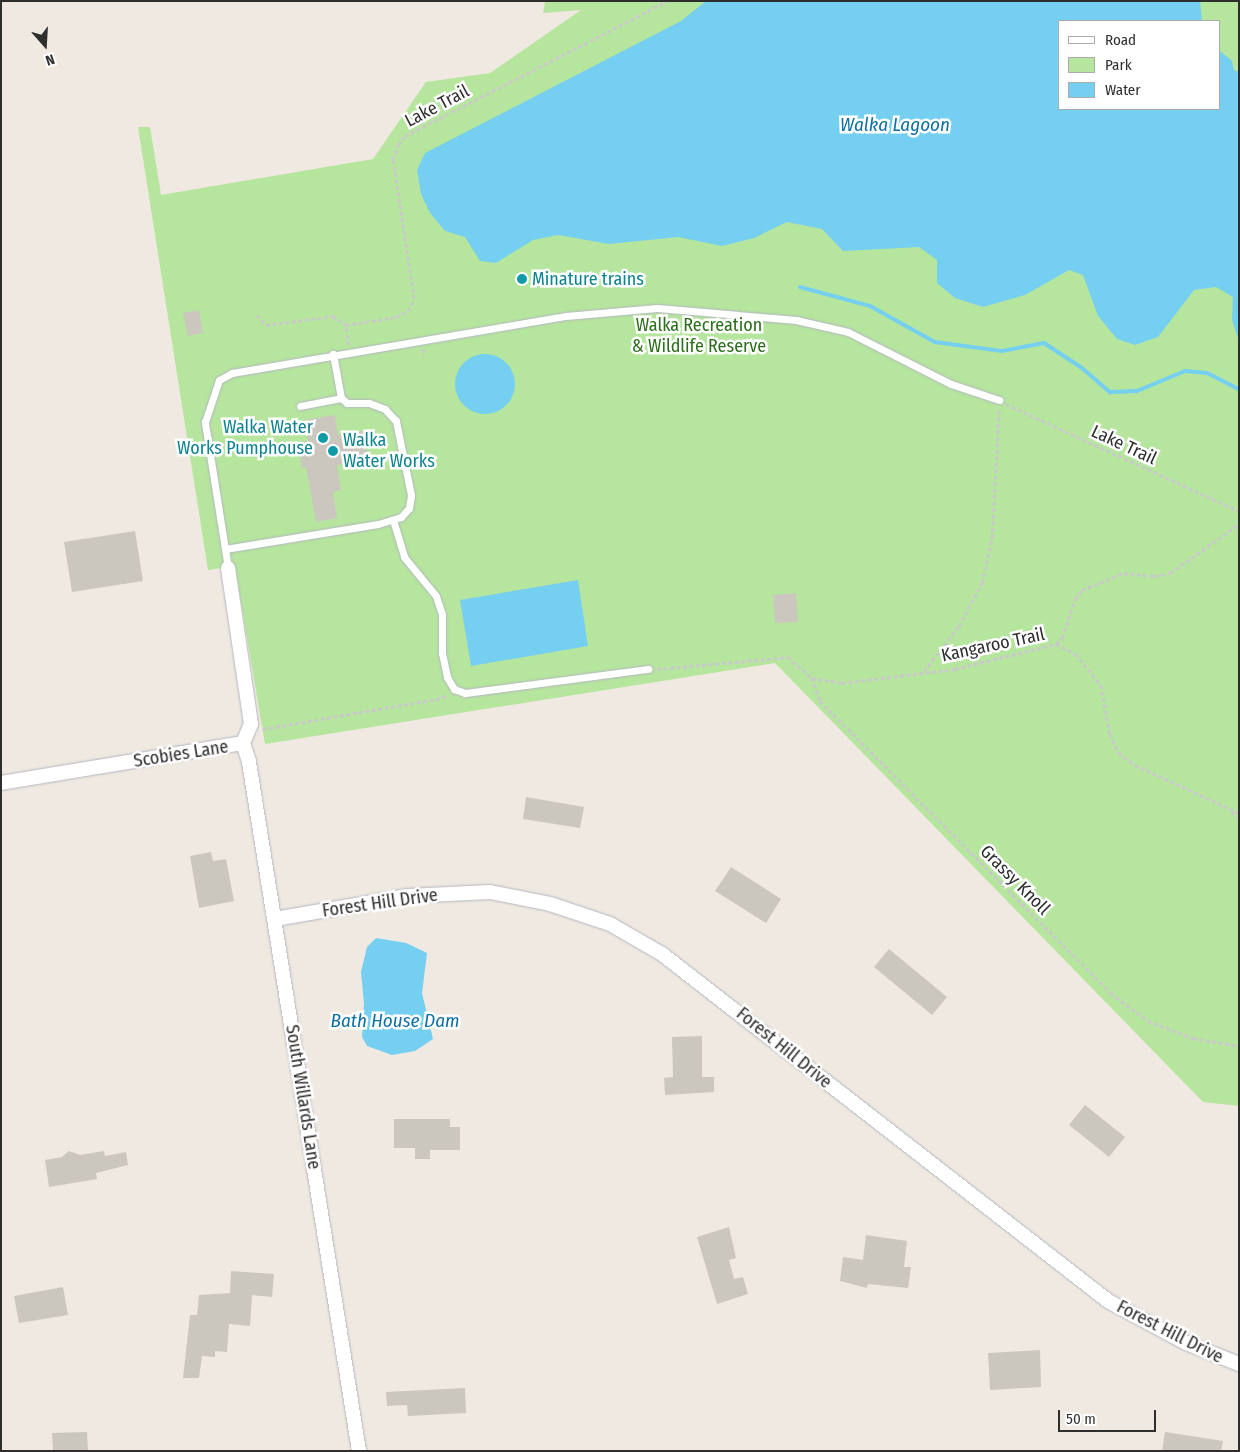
<!DOCTYPE html>
<style>
body{margin:0}
#map{position:relative;width:1240px;height:1452px;overflow:hidden;background:#efe9e1;font-family:"Fira Sans Condensed",sans-serif}
div>[style]{position:absolute}
.green>*{inset:0;background:#b6e59e}
.water>*{inset:0;background:#75cff0}
.round{border-radius:50%}
.stream>*{height:4px;margin:-2px;padding:0 2px;transform-origin:2px;border-radius:2px;background:#75cff0}
.building>*{inset:0;background:#cbc7bf}
.path>*{height:2.5px;margin-top:-1.25px;transform-origin:0;background:repeating-linear-gradient(90deg,#c9c9c9 0 4px,transparent 0 6.5px)}
.roads{filter:drop-shadow(0 0 1px #b4b7c1) drop-shadow(0 0 1px #b4b7c1)}
.lane>*{height:7px;margin:-3.5px;padding:0 3.5px;transform-origin:3.5px;border-radius:3.5px;background:#fff}
.street>*{height:14px;margin:-7px;padding:0 7px;transform-origin:7px;border-radius:7px;background:#fff}
.dots>*{width:14px;height:14px;translate:-50% -50%;box-sizing:border-box;border:2px solid #fff;border-radius:50%}
span{translate:-50% -50%;white-space:nowrap;text-align:center;line-height:1.15;-webkit-text-stroke:5px #fff;paint-order:stroke}
.street-label{font-size:18px;color:#2e2e2e}
.culture-label{font-size:18px;color:#0d838f}
.left{translate:0 -50%;text-align:left}
.right{translate:-100% -50%;text-align:right}
.park-label{font-size:18px;color:#2c6e1b}
.water-label{font-size:19px;color:#0d6fa3;font-style:italic}
.frame{position:absolute;inset:0;border:2px solid #2e2e2e;pointer-events:none}
.legend{position:absolute;left:1058px;top:20px;width:162px;height:90px;box-sizing:border-box;background:#fff;border:1px solid #ababab;margin:0;padding:6px 9px;list-style:none;font-size:15px;color:#2e2e2e}
.legend li{display:flex;align-items:center;gap:10px;height:25px}
.legend b{width:25px;border:1px solid #ababab}
.north{position:absolute;left:20px;top:20px;width:50px;height:50px;-webkit-text-stroke:4px #fff;paint-order:stroke;rotate:161deg;font-size:14px;font-weight:700;line-height:20px;text-align:center;color:#2e2e2e}
.north::after{content:'';display:block;margin:auto;width:18px;height:22px;background:#2e2e2e;clip-path:polygon(50% 0,100% 100%,50% 72%,0 100%)}
.scale{position:absolute;left:1058px;top:1410px;width:98px;height:22px;box-sizing:border-box;border:2px solid #2e2e2e;border-top:0;padding-left:6px;font-size:15px;line-height:18px;white-space:nowrap;color:#2e2e2e;-webkit-text-stroke:4px #fff;paint-order:stroke}
</style>
<div id="map">
<div class="green">
<i style="clip-path:polygon(evenodd,545px 1px,1239px 1px,1239px 1106px,1203px 1102px,775px 663px,265px 744px,235px 566px,208px 570px,138px 127px,150px 127px,161px 195px,373px 159px,426px 82px,490px 73px,581px 10px,543px 13px,545px 1px,1059px 21px,1219px 21px,1219px 109px,1059px 109px,1059px 21px)"></i>
</div>
<div class="water">
<i style="clip-path:polygon(706px 1px,1200px 1px,1202px 21px,1059px 21px,1059px 109px,1219px 109px,1219px 50px,1232px 61px,1234px 70px,1239px 72px,1239px 341px,1232px 320px,1233px 297px,1216px 287px,1194px 290px,1158px 337px,1135px 345px,1117px 339px,1098px 316px,1083px 275px,1069px 270px,1025px 295px,983px 307px,955px 298px,937px 283px,937px 260px,919px 247px,843px 251px,822px 229px,787px 222px,754px 238px,722px 246px,678px 237px,609px 244px,558px 235px,533px 240px,496px 263px,480px 261px,465px 237px,445px 231px,430px 213px,421px 194px,417px 170px,425px 153px,681px 21px)"></i>
<i class="round" style="left:455px;top:354px;width:60px;height:60px"></i>
<i style="clip-path:polygon(578px 580px,588px 646px,471px 666px,460px 600px)"></i>
<i style="clip-path:polygon(376px 938px,406px 943px,427px 953px,422px 993px,433px 1039px,415px 1051px,392px 1055px,367px 1046px,362px 1037px,364px 1004px,361px 972px,367px 947px)"></i>
</div>
<div class="stream">
<i style="left:800px;top:287px;width:73px;rotate:15.2deg"></i>
<i style="left:870px;top:306px;width:74px;rotate:29deg"></i>
<i style="left:935px;top:342px;width:68px;rotate:7.7deg"></i>
<i style="left:1002px;top:351px;width:43px;rotate:-10.8deg"></i>
<i style="left:1044px;top:343px;width:45px;rotate:33.3deg"></i>
<i style="left:1082px;top:368px;width:37px;rotate:41deg"></i>
<i style="left:1110px;top:392px;width:27px;rotate:-2deg"></i>
<i style="left:1137px;top:391px;width:52px;rotate:-22.6deg"></i>
<i style="left:1185px;top:371px;width:22px;rotate:5deg"></i>
<i style="left:1207px;top:373px;width:36px;rotate:27deg"></i>
</div>
<div class="building">
<i style="clip-path:polygon(199px 310px,203px 333px,188px 336px,183px 313px)"></i>
<i style="clip-path:polygon(335px 415px,338px 435px,363px 431px,368px 459px,337px 465px,341px 490px,333px 492px,337px 518px,316px 522px,306px 467px,302px 468px,297px 443px,308px 441px,304px 420px)"></i>
<i style="clip-path:polygon(135px 531px,143px 581px,72px 592px,64px 542px)"></i>
<i style="clip-path:polygon(796px 593px,798px 622px,775px 623px,773px 595px)"></i>
<i style="clip-path:polygon(526px 797px,584px 807px,580px 828px,523px 819px)"></i>
<i style="clip-path:polygon(211px 852px,213px 861px,226px 859px,234px 901px,199px 908px,190px 856px)"></i>
<i style="clip-path:polygon(731px 867px,781px 899px,766px 923px,715px 891px)"></i>
<i style="clip-path:polygon(889px 949px,947px 997px,932px 1015px,874px 967px)"></i>
<i style="clip-path:polygon(702px 1036px,702px 1077px,714px 1077px,714px 1092px,665px 1095px,664px 1078px,673px 1077px,672px 1037px)"></i>
<i style="clip-path:polygon(1085px 1105px,1125px 1137px,1109px 1157px,1069px 1125px)"></i>
<i style="clip-path:polygon(394px 1119px,450px 1119px,450px 1127px,460px 1127px,460px 1150px,430px 1150px,430px 1159px,415px 1159px,415px 1148px,394px 1148px)"></i>
<i style="clip-path:polygon(69px 1151px,80px 1155px,104px 1151px,105px 1156px,126px 1152px,128px 1165px,96px 1173px,97px 1179px,49px 1187px,45px 1160px,62px 1157px)"></i>
<i style="clip-path:polygon(729px 1227px,736px 1258px,729px 1260px,734px 1279px,743px 1277px,748px 1294px,717px 1304px,697px 1237px)"></i>
<i style="clip-path:polygon(866px 1235px,907px 1241px,904px 1267px,911px 1267px,908px 1288px,868px 1284px,867px 1288px,840px 1281px,843px 1257px,863px 1260px)"></i>
<i style="clip-path:polygon(231px 1271px,274px 1274px,272px 1297px,252px 1295px,250px 1326px,229px 1324px,227px 1352px,215px 1351px,215px 1357px,202px 1356px,199px 1378px,183px 1378px,190px 1315px,197px 1315px,199px 1295px,230px 1293px)"></i>
<i style="clip-path:polygon(63px 1287px,68px 1315px,19px 1323px,14px 1296px)"></i>
<i style="clip-path:polygon(1040px 1350px,1041px 1387px,990px 1390px,988px 1353px)"></i>
<i style="clip-path:polygon(465px 1388px,466px 1413px,408px 1416px,407px 1405px,387px 1406px,386px 1392px)"></i>
<i style="clip-path:polygon(87px 1432px,88px 1451px,53px 1451px,52px 1433px)"></i>
<i style="clip-path:polygon(1165px 1432px,1223px 1441px,1221px 1451px,1162px 1451px)"></i>
</div>
<div class="path">
<i style="left:257px;top:315px;width:13px;rotate:48deg"></i>
<i style="left:266px;top:325px;width:68px;rotate:-7.7deg"></i>
<i style="left:333px;top:316px;width:16px;rotate:35deg"></i>
<i style="left:348px;top:345px;width:20px;rotate:-96deg"></i>
<i style="left:346px;top:325px;width:51px;rotate:-9.1deg"></i>
<i style="left:396px;top:317px;width:13px;rotate:-27deg"></i>
<i style="left:408px;top:311px;width:13px;rotate:-63deg"></i>
<i style="left:414px;top:299px;width:141px;rotate:-98.6deg"></i>
<i style="left:393px;top:160px;width:16px;rotate:-72deg"></i>
<i style="left:398px;top:145px;width:11px;rotate:-52deg"></i>
<i style="left:405px;top:136px;width:296px;rotate:-27.2deg"></i>
<i style="left:423px;top:349px;width:8px;rotate:83deg"></i>
<i style="left:1006px;top:404px;width:256px;rotate:24.7deg"></i>
<i style="left:1056px;top:644px;width:8px;rotate:-45deg"></i>
<i style="left:1062px;top:638px;width:41px;rotate:-71.6deg"></i>
<i style="left:1075px;top:599px;width:11px;rotate:-52deg"></i>
<i style="left:1082px;top:590px;width:45px;rotate:-22deg"></i>
<i style="left:1124px;top:573px;width:31px;rotate:6deg"></i>
<i style="left:1155px;top:576px;width:15px;rotate:-11deg"></i>
<i style="left:1170px;top:573px;width:85px;rotate:-35.4deg"></i>
<i style="left:657px;top:669px;width:132px;rotate:-5.2deg"></i>
<i style="left:788px;top:657px;width:32px;rotate:41deg"></i>
<i style="left:812px;top:678px;width:30px;rotate:9deg"></i>
<i style="left:842px;top:683px;width:114px;rotate:-7.1deg"></i>
<i style="left:955px;top:669px;width:104px;rotate:-13.9deg"></i>
<i style="left:1056px;top:644px;width:22px;rotate:27deg"></i>
<i style="left:1076px;top:654px;width:40px;rotate:51deg"></i>
<i style="left:1101px;top:685px;width:50px;rotate:79.6deg"></i>
<i style="left:1110px;top:734px;width:21px;rotate:65deg"></i>
<i style="left:1119px;top:753px;width:20px;rotate:37deg"></i>
<i style="left:1135px;top:765px;width:115px;rotate:24.8deg"></i>
<i style="left:924px;top:671px;width:57px;rotate:-52.1deg"></i>
<i style="left:959px;top:626px;width:49px;rotate:-61.9deg"></i>
<i style="left:982px;top:583px;width:46px;rotate:-77.5deg"></i>
<i style="left:992px;top:538px;width:130px;rotate:-86.9deg"></i>
<i style="left:812px;top:678px;width:24px;rotate:71deg"></i>
<i style="left:820px;top:701px;width:412px;rotate:45.1deg"></i>
<i style="left:1111px;top:993px;width:46px;rotate:37.1deg"></i>
<i style="left:1148px;top:1021px;width:48px;rotate:20.7deg"></i>
<i style="left:1193px;top:1038px;width:47px;rotate:9.9deg"></i>
<i style="left:263px;top:729px;width:182px;rotate:-9.8deg"></i>
<i style="left:442px;top:698px;width:6px;rotate:-39deg"></i>
<i style="left:1232px;top:812px;width:9px;rotate:41deg"></i>
</div>
<div class="roads">
<div class="lane">
<i style="left:300px;top:406px;width:42px;rotate:-11deg"></i>
<i style="left:393px;top:520px;width:39px;rotate:73deg"></i>
<i style="left:404px;top:557px;width:50px;rotate:50.6deg"></i>
<i style="left:436px;top:596px;width:19px;rotate:72deg"></i>
<i style="left:442px;top:614px;width:39px;rotate:90deg"></i>
<i style="left:442px;top:653px;width:25px;rotate:78deg"></i>
<i style="left:447px;top:677px;width:14px;rotate:60deg"></i>
<i style="left:454px;top:689px;width:12px;rotate:20deg"></i>
<i style="left:465px;top:693px;width:185px;rotate:-7.5deg"></i>
<i style="left:225px;top:549px;width:155px;rotate:-9.3deg"></i>
<i style="left:378px;top:524px;width:24px;rotate:-17deg"></i>
<i style="left:401px;top:517px;width:12px;rotate:-48deg"></i>
<i style="left:409px;top:508px;width:13px;rotate:-81deg"></i>
<i style="left:411px;top:495px;width:76px;rotate:-101.5deg"></i>
<i style="left:396px;top:421px;width:16px;rotate:-133deg"></i>
<i style="left:385px;top:409px;width:17px;rotate:-159deg"></i>
<i style="left:369px;top:403px;width:22px;rotate:180deg"></i>
<i style="left:347px;top:403px;width:8px;rotate:-140deg"></i>
<i style="left:341px;top:398px;width:45px;rotate:-100.3deg"></i>
<i style="left:228px;top:568px;width:148px;rotate:-99deg"></i>
<i style="left:205px;top:422px;width:44px;rotate:-71.6deg"></i>
<i style="left:219px;top:380px;width:15px;rotate:-28deg"></i>
<i style="left:232px;top:373px;width:339px;rotate:-9.7deg"></i>
<i style="left:566px;top:316px;width:91px;rotate:-5deg"></i>
<i style="left:657px;top:308px;width:140px;rotate:4.9deg"></i>
<i style="left:796px;top:320px;width:53px;rotate:13deg"></i>
<i style="left:848px;top:332px;width:115px;rotate:26.8deg"></i>
<i style="left:951px;top:384px;width:51px;rotate:18.4deg"></i>
</div>
<div class="street">
<i style="left:228px;top:568px;width:158px;rotate:81.6deg"></i>
<i style="left:251px;top:724px;width:21px;rotate:113deg"></i>
<i style="left:243px;top:743px;width:20px;rotate:72deg"></i>
<i style="left:249px;top:762px;width:698px;rotate:80.93deg"></i>
<i style="left:1px;top:783px;width:245px;rotate:-9.4deg"></i>
<i style="left:275px;top:919px;width:135px;rotate:-9.8deg"></i>
<i style="left:408px;top:896px;width:82px;rotate:-2.8deg"></i>
<i style="left:490px;top:892px;width:61px;rotate:11.3deg"></i>
<i style="left:550px;top:904px;width:63px;rotate:18.4deg"></i>
<i style="left:610px;top:924px;width:60px;rotate:30deg"></i>
<i style="left:662px;top:954px;width:565px;rotate:37.88deg"></i>
<i style="left:1108px;top:1301px;width:89px;rotate:28.3deg"></i>
<i style="left:1186px;top:1343px;width:57px;rotate:21.6deg"></i>
</div>
</div>
<div class="dots">
<i style="left:522px;top:279px;background:#0f9aa8"></i>
<i style="left:323px;top:438px;background:#0f9aa8"></i>
<i style="left:333px;top:451px;background:#0f9aa8"></i>
</div>
<div class="street-label">
<span style="left:437px;top:106px;rotate:-28deg">Lake Trail</span>
<span style="left:1124px;top:445px;rotate:25deg">Lake Trail</span>
<span style="left:993px;top:645px;rotate:-12deg">Kangaroo Trail</span>
<span style="left:181px;top:754px;rotate:-9deg">Scobies Lane</span>
<span style="left:1015px;top:880px;rotate:45deg">Grassy Knoll</span>
<span style="left:380px;top:903px;rotate:-8deg">Forest Hill Drive</span>
<span style="left:784px;top:1048px;rotate:39deg">Forest Hill Drive</span>
<span style="left:303px;top:1097px;rotate:81deg">South Willards Lane</span>
<span style="left:1170px;top:1332px;rotate:27deg">Forest Hill Drive</span>
</div>
<div class="culture-label">
<span class="left" style="left:532px;top:279px">Minature trains</span>
<span class="right" style="left:313px;top:438px">Walka Water<br>Works Pumphouse</span>
<span class="left" style="left:343px;top:451px">Walka<br>Water Works</span>
</div>
<div class="park-label">
<span style="left:699px;top:336px">Walka Recreation<br>&amp; Wildlife Reserve</span>
</div>
<div class="water-label">
<span style="left:895px;top:125px">Walka Lagoon</span>
<span style="left:395px;top:1021px">Bath House Dam</span>
</div>
<div class="frame"></div>
<ul class="legend">
<li><b style="height:6px;background:#fff"></b>Road</li>
<li><b style="height:14px;background:#b6e59e"></b>Park</li>
<li><b style="height:14px;background:#75cff0"></b>Water</li>
</ul>
<div class="north">N</div>
<div class="scale">50 m</div>
</div>
